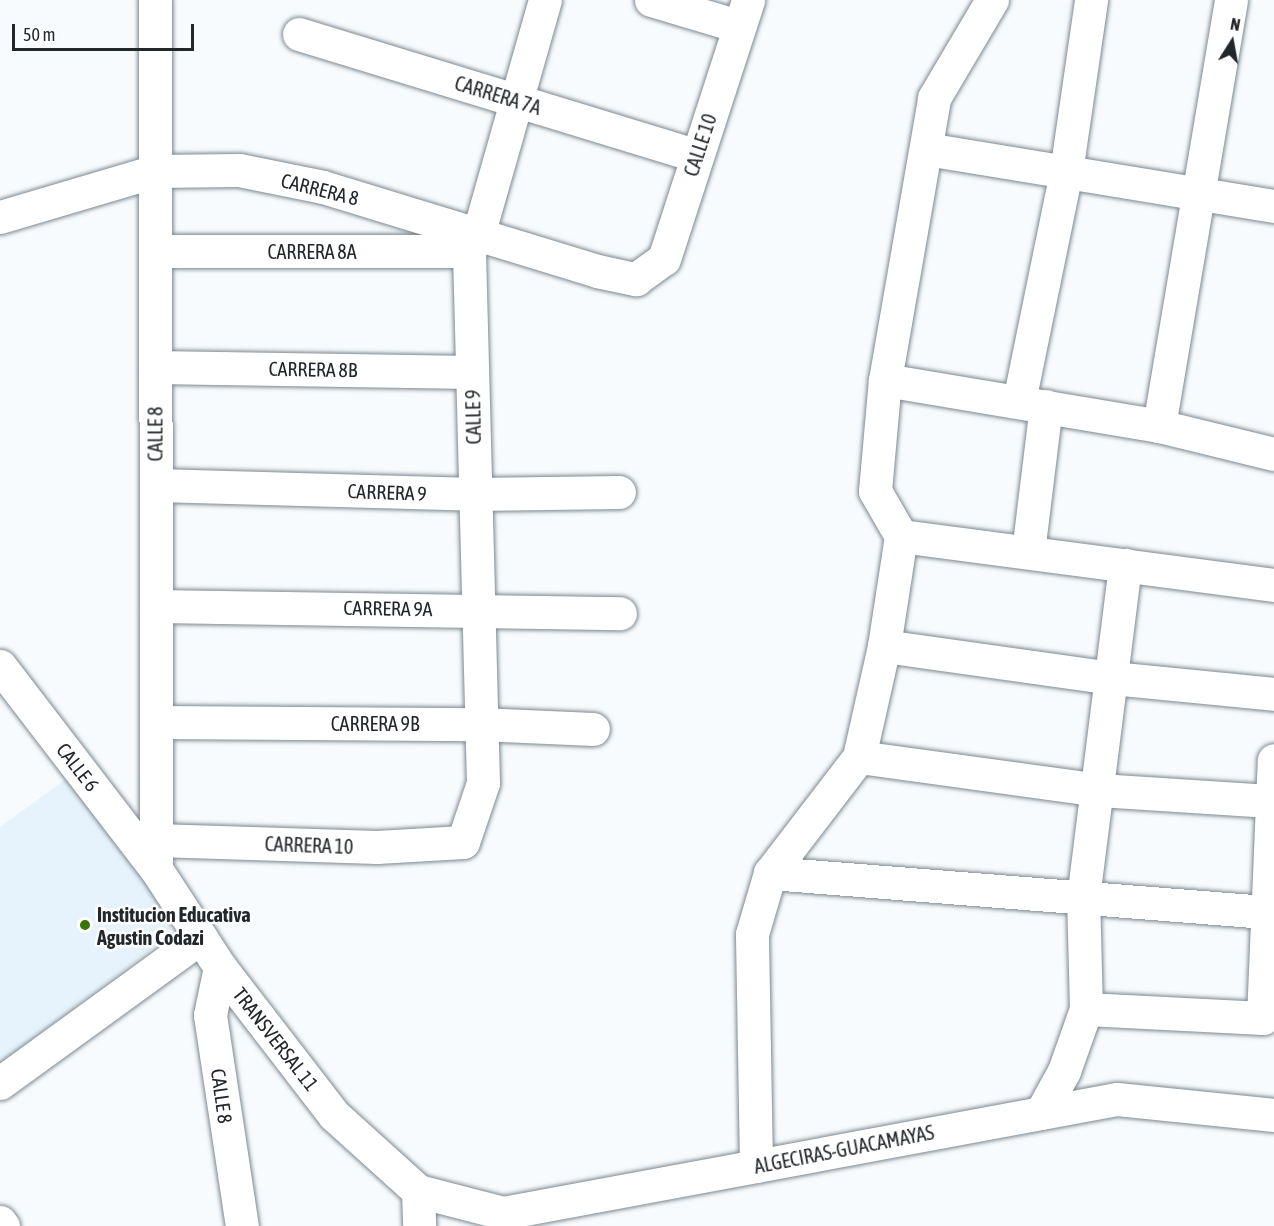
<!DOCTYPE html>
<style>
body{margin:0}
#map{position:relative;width:1274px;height:1226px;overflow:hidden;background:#f8fbfd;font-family:"Asap Condensed",sans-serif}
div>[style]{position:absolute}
.built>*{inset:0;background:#e6f3fc}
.roads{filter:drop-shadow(0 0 2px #7c8992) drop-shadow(0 0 2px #7c8992)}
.minor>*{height:33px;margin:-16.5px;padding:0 16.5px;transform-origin:16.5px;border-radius:16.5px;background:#fff}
.dots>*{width:16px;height:16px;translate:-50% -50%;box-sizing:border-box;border:3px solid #fff;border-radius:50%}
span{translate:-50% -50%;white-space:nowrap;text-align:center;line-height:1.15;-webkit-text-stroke:5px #fff;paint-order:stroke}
.street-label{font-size:20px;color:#22272b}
.poi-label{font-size:20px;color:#22272b;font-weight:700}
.left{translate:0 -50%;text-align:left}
.north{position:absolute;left:1202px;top:12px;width:60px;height:60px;-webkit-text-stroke:4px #fff;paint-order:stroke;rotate:11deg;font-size:16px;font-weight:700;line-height:24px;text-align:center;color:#22272b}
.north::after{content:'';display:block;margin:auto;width:21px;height:27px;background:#22272b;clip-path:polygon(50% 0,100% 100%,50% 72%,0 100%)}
.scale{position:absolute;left:12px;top:24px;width:182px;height:27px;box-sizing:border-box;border:3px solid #22272b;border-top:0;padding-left:8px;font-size:18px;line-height:21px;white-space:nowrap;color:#22272b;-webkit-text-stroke:4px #fff;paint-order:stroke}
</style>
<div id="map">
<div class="built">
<i style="clip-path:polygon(66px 779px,171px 914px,170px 935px,0 1064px,0 827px)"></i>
</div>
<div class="roads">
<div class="minor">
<i style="left:155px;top:0;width:861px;rotate:89.93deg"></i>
<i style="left:651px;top:0;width:91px;rotate:16.6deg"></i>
<i style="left:299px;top:34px;width:415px;rotate:17deg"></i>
<i style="left:926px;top:149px;width:353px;rotate:9.3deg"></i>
<i style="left:0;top:217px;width:162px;rotate:-16.5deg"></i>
<i style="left:155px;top:171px;width:84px;rotate:-0.7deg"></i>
<i style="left:239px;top:170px;width:86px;rotate:11.4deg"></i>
<i style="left:323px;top:187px;width:287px;rotate:17deg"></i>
<i style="left:597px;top:271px;width:40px;rotate:12deg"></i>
<i style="left:636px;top:279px;width:34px;rotate:-36deg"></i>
<i style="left:664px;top:259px;width:272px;rotate:-72deg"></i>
<i style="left:155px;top:251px;width:314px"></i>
<i style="left:155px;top:367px;width:317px;rotate:0.9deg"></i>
<i style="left:885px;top:380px;width:278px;rotate:9.5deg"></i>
<i style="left:1159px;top:426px;width:118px;rotate:13.7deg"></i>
<i style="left:1019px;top:401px;width:234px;rotate:-78.4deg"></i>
<i style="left:1066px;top:172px;width:174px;rotate:-81.7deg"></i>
<i style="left:1159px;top:426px;width:432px;rotate:-80.4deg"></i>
<i style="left:156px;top:485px;width:318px;rotate:1.6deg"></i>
<i style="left:474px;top:494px;width:145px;rotate:-0.8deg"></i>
<i style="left:901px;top:536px;width:376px;rotate:7.5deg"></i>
<i style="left:1028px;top:552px;width:147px;rotate:-83deg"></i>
<i style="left:156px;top:606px;width:464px;rotate:0.9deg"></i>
<i style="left:884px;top:646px;width:230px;rotate:8deg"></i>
<i style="left:1112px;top:678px;width:163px;rotate:5.6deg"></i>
<i style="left:0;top:666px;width:256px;rotate:52.5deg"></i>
<i style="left:156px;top:869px;width:117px;rotate:56.9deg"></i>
<i style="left:220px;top:967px;width:187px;rotate:52.4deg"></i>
<i style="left:334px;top:1115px;width:113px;rotate:42.1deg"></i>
<i style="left:418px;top:1191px;width:88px;rotate:14.5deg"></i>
<i style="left:503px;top:1213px;width:624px;rotate:-10.52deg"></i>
<i style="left:1117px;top:1099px;width:158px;rotate:5.8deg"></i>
<i style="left:156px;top:722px;width:323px;rotate:0.4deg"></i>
<i style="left:479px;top:724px;width:114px;rotate:2.5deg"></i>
<i style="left:859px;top:757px;width:242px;rotate:7.8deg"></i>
<i style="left:1099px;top:790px;width:171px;rotate:3.7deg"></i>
<i style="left:156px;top:840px;width:221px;rotate:1.8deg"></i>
<i style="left:377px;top:847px;width:86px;rotate:-3.3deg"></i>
<i style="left:463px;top:842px;width:62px;rotate:-71.3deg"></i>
<i style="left:483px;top:783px;width:532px;rotate:-91.51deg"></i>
<i style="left:469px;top:251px;width:18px;rotate:-61deg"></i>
<i style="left:478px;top:235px;width:244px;rotate:-74.1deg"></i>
<i style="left:770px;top:873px;width:499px;rotate:4.5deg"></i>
<i style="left:220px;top:967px;width:49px;rotate:101.8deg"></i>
<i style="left:210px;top:1015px;width:213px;rotate:81.4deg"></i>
<i style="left:1086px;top:1009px;width:177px;rotate:2.9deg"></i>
<i style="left:1263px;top:1018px;width:258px;rotate:-87.6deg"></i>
<i style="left:0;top:1083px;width:248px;rotate:-36deg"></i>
<i style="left:1041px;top:1113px;width:48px;rotate:-61.3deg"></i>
<i style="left:1064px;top:1071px;width:66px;rotate:-70.5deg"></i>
<i style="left:1086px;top:1009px;width:111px;rotate:-91.5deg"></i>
<i style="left:1083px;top:898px;width:336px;rotate:-82.8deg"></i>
<i style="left:756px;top:1166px;width:232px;rotate:-91deg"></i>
<i style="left:752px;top:934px;width:64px;rotate:-73.6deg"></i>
<i style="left:770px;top:873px;width:146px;rotate:-52.5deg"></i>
<i style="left:859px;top:757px;width:114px;rotate:-77.3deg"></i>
<i style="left:884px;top:646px;width:111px;rotate:-81.2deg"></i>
<i style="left:901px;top:536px;width:52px;rotate:-120deg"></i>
<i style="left:875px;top:491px;width:111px;rotate:-84.9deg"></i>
<i style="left:885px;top:380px;width:286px;rotate:-80.1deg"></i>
<i style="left:934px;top:98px;width:114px;rotate:-59.4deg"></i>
<i style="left:418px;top:1191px;width:35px;rotate:88deg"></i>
<i style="left:0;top:1222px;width:5px;rotate:53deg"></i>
</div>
</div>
<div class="dots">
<i style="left:85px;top:925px;background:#397409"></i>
</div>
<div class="street-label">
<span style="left:498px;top:95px;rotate:17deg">CARRERA 7A</span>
<span style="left:700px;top:145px;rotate:-72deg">CALLE 10</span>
<span style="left:320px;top:189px;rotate:14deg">CARRERA 8</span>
<span style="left:312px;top:251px">CARRERA 8A</span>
<span style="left:313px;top:369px;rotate:1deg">CARRERA 8B</span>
<span style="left:473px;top:417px;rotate:-91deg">CALLE 9</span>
<span style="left:155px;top:434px;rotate:-90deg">CALLE 8</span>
<span style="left:387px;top:492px;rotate:2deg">CARRERA 9</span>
<span style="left:388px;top:608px;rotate:1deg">CARRERA 9A</span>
<span style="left:375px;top:723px">CARRERA 9B</span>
<span style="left:78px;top:767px;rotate:52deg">CALLE 6</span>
<span style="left:309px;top:845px;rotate:2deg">CARRERA 10</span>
<span style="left:276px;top:1039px;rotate:52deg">TRANSVERSAL 11</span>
<span style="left:222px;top:1096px;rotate:82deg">CALLE 8</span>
<span style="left:844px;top:1149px;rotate:-11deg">ALGECIRAS-GUACAMAYAS</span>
</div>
<div class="poi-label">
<span class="left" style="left:97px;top:926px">Institucion Educativa<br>Agustin Codazi</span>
</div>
<div class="north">N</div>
<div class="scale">50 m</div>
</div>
